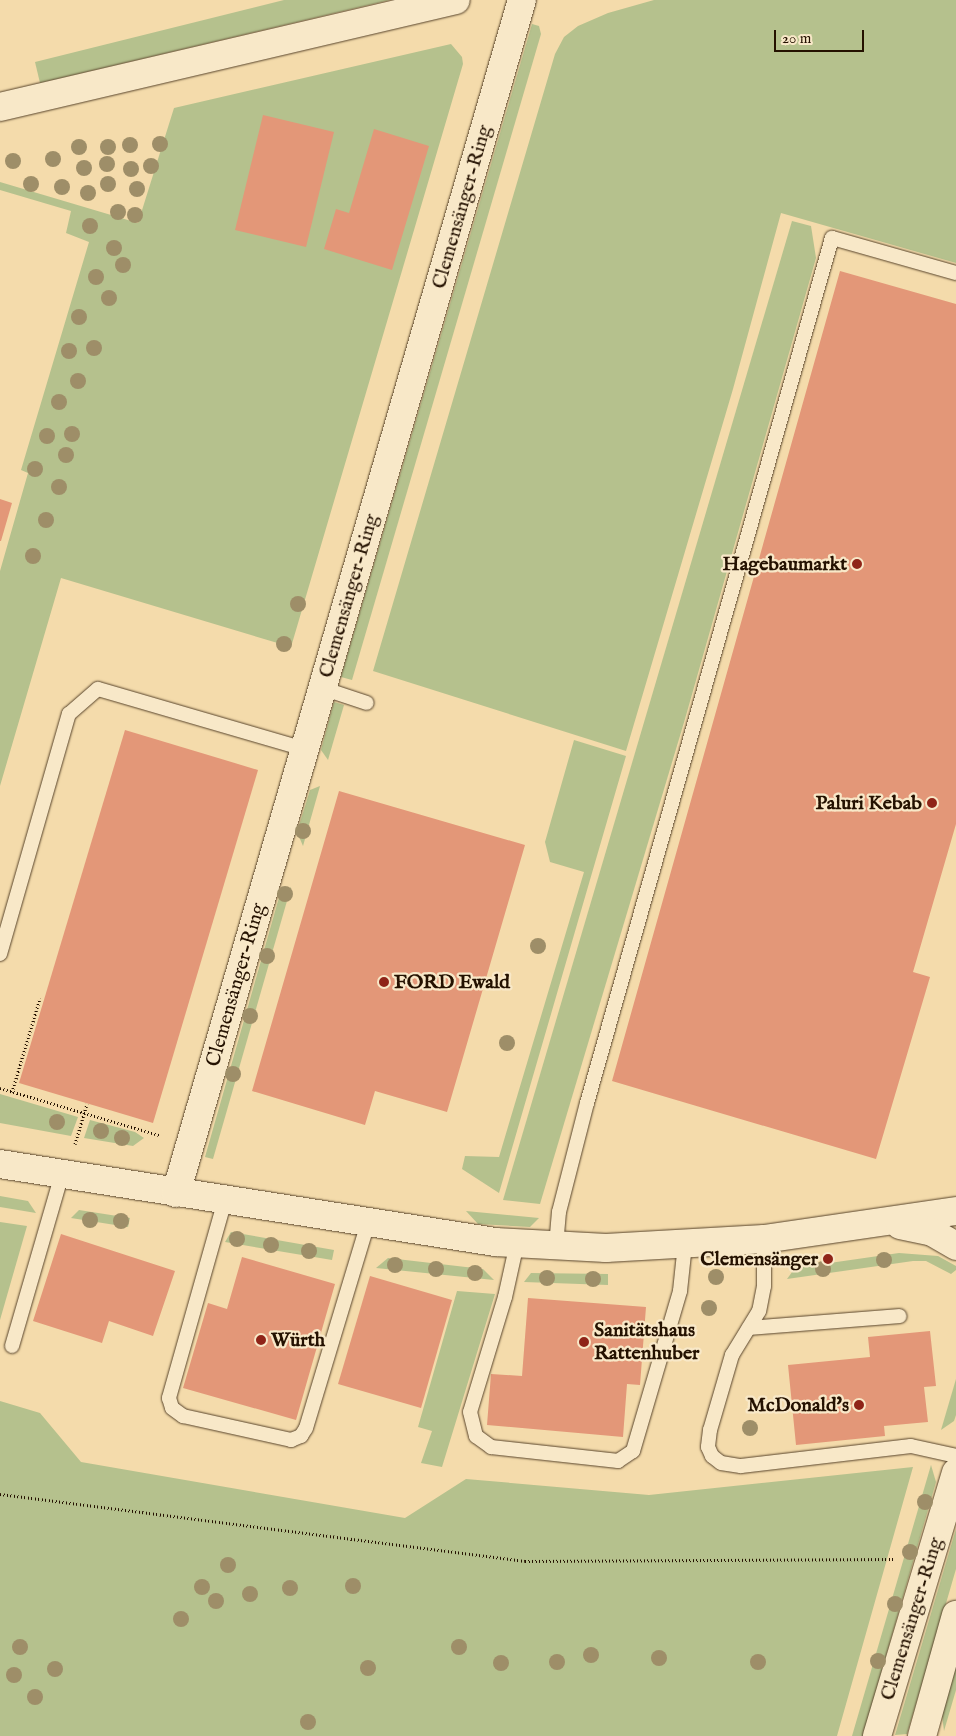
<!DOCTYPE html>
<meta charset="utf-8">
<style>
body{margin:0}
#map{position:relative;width:956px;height:1736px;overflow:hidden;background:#f4dbab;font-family:"IM FELL English",serif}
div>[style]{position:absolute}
.green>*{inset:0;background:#b5c18d}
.building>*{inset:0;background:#e39778}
.path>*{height:3px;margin-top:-1.5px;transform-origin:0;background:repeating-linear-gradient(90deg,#241100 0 1px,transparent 0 3.5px)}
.roads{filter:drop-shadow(0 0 1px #58442b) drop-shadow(0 0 1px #58442b)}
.lane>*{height:14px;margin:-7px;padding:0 7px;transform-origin:7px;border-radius:7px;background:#f8e8c8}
.street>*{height:28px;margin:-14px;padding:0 14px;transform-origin:14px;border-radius:14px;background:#f8e8c8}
.trees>*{width:16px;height:16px;margin:-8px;border-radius:50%;background:#9e8e68}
.dots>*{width:14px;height:14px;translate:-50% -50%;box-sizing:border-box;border:2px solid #f8e8c8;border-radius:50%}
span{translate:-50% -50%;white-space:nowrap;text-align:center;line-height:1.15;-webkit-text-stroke:4.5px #f8e8c8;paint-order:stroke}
.street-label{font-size:20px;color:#241100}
.poi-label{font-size:20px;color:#241100;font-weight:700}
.right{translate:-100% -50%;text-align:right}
.left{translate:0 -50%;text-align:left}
.scale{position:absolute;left:774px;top:30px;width:90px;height:22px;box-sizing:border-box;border:2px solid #241100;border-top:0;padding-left:6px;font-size:15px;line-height:18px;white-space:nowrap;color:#241100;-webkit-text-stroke:4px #f8e8c8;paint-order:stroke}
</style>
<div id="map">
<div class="green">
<i style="clip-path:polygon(284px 0,390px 0,40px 83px,35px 62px)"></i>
<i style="clip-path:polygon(654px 0,956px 0,956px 263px,781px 213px,733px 389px,626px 751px,373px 671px,555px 54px,564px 37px,578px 26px,608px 13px)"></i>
<i style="clip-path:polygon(532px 24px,539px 26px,541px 34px,352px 680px,341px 677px)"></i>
<i style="clip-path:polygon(451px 44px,462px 57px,463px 64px,291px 647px,61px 578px,0 786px,0 571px,28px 473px,21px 470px,89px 242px,66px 233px,71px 211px,0 190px,0 182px,138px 223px,174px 108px)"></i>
<i style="clip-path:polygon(792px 221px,811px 226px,816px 258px,685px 719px,540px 1204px,503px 1200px)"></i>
<i style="clip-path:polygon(334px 702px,344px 705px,328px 760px,321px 750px)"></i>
<i style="clip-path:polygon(574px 740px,626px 756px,499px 1193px,462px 1169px,465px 1156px,499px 1157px,584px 872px,550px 862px,545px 842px)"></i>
<i style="clip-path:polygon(320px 786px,303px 846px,297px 832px,310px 790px)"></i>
<i style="clip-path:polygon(291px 887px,213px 1159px,205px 1157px,280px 894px)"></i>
<i style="clip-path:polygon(0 1094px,78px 1117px,71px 1136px,0 1123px)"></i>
<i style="clip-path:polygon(90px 1120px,135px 1132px,144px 1138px,133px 1146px,84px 1138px)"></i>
<i style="clip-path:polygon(0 1196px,28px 1201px,36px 1213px,0 1207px)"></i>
<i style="clip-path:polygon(79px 1210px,130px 1218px,128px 1227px,71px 1218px)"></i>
<i style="clip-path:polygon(466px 1211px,539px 1218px,530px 1227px,478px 1224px)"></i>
<i style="clip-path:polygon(0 1222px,27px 1226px,0 1320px)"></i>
<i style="clip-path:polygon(231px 1232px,334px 1250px,332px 1260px,225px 1242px)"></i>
<i style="clip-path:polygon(899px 1253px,938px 1256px,956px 1266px,956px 1270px,951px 1274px,926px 1261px,913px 1261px,787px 1279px,795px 1268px)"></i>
<i style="clip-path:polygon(388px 1258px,483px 1269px,494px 1280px,376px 1268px)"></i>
<i style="clip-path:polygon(531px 1273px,608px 1274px,608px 1285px,524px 1282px)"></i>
<i style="clip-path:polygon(457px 1291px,495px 1294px,442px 1467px,421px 1463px,432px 1431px,418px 1427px)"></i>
<i style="clip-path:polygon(956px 1379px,956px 1415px,954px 1421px,941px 1430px)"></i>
<i style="clip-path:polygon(0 1401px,40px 1413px,81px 1462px,405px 1518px,466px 1479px,649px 1495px,913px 1467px,837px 1736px,0 1736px)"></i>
<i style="clip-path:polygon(931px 1465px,936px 1482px,863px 1736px,852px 1736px)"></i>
<i style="clip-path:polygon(956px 1529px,956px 1569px,940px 1624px,907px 1734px,895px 1735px)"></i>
<i style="clip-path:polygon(956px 1657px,956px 1690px,944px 1731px,942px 1715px)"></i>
</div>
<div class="building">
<i style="clip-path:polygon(263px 115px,334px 132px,306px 247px,235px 230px)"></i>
<i style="clip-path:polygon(374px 129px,429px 146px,392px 270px,324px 249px,336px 209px,349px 213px)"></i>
<i style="clip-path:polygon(840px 271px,956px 304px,956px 824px,913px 972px,930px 977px,876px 1159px,612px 1081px)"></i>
<i style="clip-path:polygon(0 499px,12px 503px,1px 541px,0 541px)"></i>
<i style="clip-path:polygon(125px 730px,258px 770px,153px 1123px,19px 1083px)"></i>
<i style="clip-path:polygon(339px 791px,525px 845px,447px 1112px,375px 1091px,365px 1125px,252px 1091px)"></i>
<i style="clip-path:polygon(61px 1234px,175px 1271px,153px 1336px,109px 1321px,102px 1343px,33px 1321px)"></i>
<i style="clip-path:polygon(242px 1257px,335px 1284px,296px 1420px,183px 1388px,208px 1303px,227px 1309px)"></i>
<i style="clip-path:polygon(370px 1276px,452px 1300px,421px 1408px,338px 1384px)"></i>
<i style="clip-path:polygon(528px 1298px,646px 1307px,640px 1385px,627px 1384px,623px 1437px,487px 1425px,491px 1374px,522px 1376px)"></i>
<i style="clip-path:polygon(930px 1331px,936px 1386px,924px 1387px,928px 1422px,884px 1426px,885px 1436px,796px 1445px,788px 1365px,870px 1357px,868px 1337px)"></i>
</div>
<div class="path">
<i style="left:0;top:1088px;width:166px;rotate:16.5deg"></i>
<i style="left:12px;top:1092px;width:98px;rotate:-73.4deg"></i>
<i style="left:75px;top:1144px;width:42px;rotate:-73.3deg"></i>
<i style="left:0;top:1494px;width:529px;rotate:7.27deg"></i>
<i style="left:525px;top:1561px;width:370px;rotate:-0.3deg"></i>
</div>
<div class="roads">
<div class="lane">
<i style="left:322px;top:688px;width:47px;rotate:18.4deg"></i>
<i style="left:0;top:954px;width:250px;rotate:-74deg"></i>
<i style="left:69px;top:714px;width:38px;rotate:-41deg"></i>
<i style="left:98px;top:689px;width:215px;rotate:16.2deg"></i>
<i style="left:225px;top:1200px;width:206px;rotate:105.8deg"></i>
<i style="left:169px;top:1398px;width:10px;rotate:73deg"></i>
<i style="left:172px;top:1408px;width:14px;rotate:36deg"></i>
<i style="left:183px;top:1416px;width:111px;rotate:12.5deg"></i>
<i style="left:291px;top:1440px;width:11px;rotate:-22deg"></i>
<i style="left:301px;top:1436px;width:9px;rotate:-58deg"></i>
<i style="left:306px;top:1428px;width:214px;rotate:-73.2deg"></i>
<i style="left:764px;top:1239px;width:47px;rotate:90deg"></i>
<i style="left:764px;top:1286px;width:25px;rotate:101deg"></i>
<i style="left:759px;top:1311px;width:52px;rotate:121.5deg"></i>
<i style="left:732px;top:1355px;width:78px;rotate:106.3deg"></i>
<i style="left:710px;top:1430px;width:17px;rotate:97deg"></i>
<i style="left:708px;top:1447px;width:10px;rotate:66deg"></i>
<i style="left:712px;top:1456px;width:11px;rotate:38deg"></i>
<i style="left:721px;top:1463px;width:20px;rotate:9deg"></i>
<i style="left:741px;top:1466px;width:171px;rotate:-6.7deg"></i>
<i style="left:911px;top:1446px;width:46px;rotate:12.5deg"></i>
<i style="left:517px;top:1243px;width:55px;rotate:102.5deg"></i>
<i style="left:505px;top:1297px;width:120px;rotate:106.9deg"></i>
<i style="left:470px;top:1412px;width:25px;rotate:76deg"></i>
<i style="left:476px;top:1436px;width:19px;rotate:36deg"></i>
<i style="left:491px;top:1447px;width:128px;rotate:6.3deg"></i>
<i style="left:618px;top:1461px;width:18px;rotate:-34deg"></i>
<i style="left:633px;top:1451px;width:167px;rotate:-73.6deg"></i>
<i style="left:680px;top:1291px;width:47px;rotate:-83.9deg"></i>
<i style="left:556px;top:1246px;width:34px;rotate:-85deg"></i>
<i style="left:559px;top:1212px;width:113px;rotate:-75.6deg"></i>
<i style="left:587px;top:1103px;width:899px;rotate:-74.19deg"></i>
<i style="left:832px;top:238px;width:129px;rotate:15.8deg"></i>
<i style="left:749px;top:1328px;width:151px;rotate:-4.5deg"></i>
<i style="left:12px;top:1346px;width:179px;rotate:-73.8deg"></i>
</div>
<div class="street">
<i style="left:0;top:107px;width:468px;rotate:-13.2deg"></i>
<i style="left:0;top:1164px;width:501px;rotate:8.95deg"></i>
<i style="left:495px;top:1242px;width:111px;rotate:3.1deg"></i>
<i style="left:606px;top:1248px;width:158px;rotate:-3.3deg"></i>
<i style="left:764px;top:1239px;width:194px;rotate:-8.3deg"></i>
<i style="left:176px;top:1193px;width:1242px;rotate:-73.83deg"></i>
<i style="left:900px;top:1225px;width:33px;rotate:12deg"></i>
<i style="left:932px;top:1232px;width:28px;rotate:30deg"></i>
<i style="left:877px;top:1736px;width:275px;rotate:-73.3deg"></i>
<i style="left:922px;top:1736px;width:126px;rotate:-74.3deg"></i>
</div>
</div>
<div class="trees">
<i style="left:160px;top:144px"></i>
<i style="left:130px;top:145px"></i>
<i style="left:79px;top:147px"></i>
<i style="left:108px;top:147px"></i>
<i style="left:53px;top:159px"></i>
<i style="left:13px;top:161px"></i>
<i style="left:107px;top:164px"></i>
<i style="left:151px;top:166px"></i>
<i style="left:84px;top:168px"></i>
<i style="left:131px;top:169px"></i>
<i style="left:31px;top:184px"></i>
<i style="left:108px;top:184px"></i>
<i style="left:62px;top:187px"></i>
<i style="left:137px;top:189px"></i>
<i style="left:88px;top:193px"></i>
<i style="left:118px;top:212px"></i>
<i style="left:135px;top:215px"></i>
<i style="left:90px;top:226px"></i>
<i style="left:114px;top:248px"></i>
<i style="left:123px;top:265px"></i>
<i style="left:96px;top:277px"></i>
<i style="left:109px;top:298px"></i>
<i style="left:79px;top:317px"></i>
<i style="left:94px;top:348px"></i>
<i style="left:69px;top:351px"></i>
<i style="left:78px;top:381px"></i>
<i style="left:59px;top:402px"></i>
<i style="left:72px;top:434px"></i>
<i style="left:47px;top:436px"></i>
<i style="left:66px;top:455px"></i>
<i style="left:35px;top:469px"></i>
<i style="left:59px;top:487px"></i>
<i style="left:46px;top:520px"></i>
<i style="left:33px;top:556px"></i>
<i style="left:298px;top:604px"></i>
<i style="left:284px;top:644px"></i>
<i style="left:303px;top:831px"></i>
<i style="left:285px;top:894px"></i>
<i style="left:538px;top:946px"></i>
<i style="left:267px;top:956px"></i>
<i style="left:250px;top:1016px"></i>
<i style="left:507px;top:1043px"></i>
<i style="left:233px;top:1074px"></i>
<i style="left:57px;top:1122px"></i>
<i style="left:101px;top:1131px"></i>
<i style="left:122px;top:1138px"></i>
<i style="left:90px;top:1220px"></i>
<i style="left:121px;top:1221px"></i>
<i style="left:237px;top:1239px"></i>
<i style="left:271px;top:1245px"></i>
<i style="left:309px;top:1251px"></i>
<i style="left:884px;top:1260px"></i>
<i style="left:395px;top:1265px"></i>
<i style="left:436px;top:1269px"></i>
<i style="left:823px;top:1269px"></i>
<i style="left:475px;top:1273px"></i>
<i style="left:716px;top:1277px"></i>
<i style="left:547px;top:1278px"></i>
<i style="left:593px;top:1279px"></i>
<i style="left:709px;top:1308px"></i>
<i style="left:750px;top:1428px"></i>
<i style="left:925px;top:1502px"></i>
<i style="left:910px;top:1552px"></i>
<i style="left:228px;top:1565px"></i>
<i style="left:353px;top:1586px"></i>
<i style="left:202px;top:1587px"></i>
<i style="left:290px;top:1588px"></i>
<i style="left:250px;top:1594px"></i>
<i style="left:216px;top:1601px"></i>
<i style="left:895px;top:1604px"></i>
<i style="left:181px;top:1619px"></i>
<i style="left:20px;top:1647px"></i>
<i style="left:459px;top:1647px"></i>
<i style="left:591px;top:1655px"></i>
<i style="left:659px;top:1658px"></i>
<i style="left:878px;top:1661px"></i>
<i style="left:557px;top:1662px"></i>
<i style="left:758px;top:1662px"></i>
<i style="left:501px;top:1663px"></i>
<i style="left:368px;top:1668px"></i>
<i style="left:55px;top:1669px"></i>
<i style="left:14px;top:1675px"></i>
<i style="left:35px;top:1697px"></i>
<i style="left:308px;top:1722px"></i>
</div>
<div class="dots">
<i style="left:857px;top:564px;background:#8f2418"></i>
<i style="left:932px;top:803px;background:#8f2418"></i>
<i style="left:384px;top:982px;background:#8f2418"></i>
<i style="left:828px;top:1259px;background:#8f2418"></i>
<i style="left:261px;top:1340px;background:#8f2418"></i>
<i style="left:584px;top:1342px;background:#8f2418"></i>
<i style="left:859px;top:1405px;background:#8f2418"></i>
</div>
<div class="street-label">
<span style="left:462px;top:207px;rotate:-74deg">Clemensänger-Ring</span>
<span style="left:349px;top:596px;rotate:-74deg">Clemensänger-Ring</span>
<span style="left:236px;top:985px;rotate:-74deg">Clemensänger-Ring</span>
<span style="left:912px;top:1619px;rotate:-73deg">Clemensänger-Ring</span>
</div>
<div class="poi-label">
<span class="right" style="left:847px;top:564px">Hagebaumarkt</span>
<span class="right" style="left:922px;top:803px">Paluri Kebab</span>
<span class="left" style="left:394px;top:982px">FORD Ewald</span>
<span class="right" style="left:818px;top:1259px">Clemensänger</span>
<span class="left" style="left:594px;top:1342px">Sanitätshaus<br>Rattenhuber</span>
<span class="left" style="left:271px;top:1340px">Würth</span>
<span class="right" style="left:849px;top:1405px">McDonald's</span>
</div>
<div class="scale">20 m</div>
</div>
